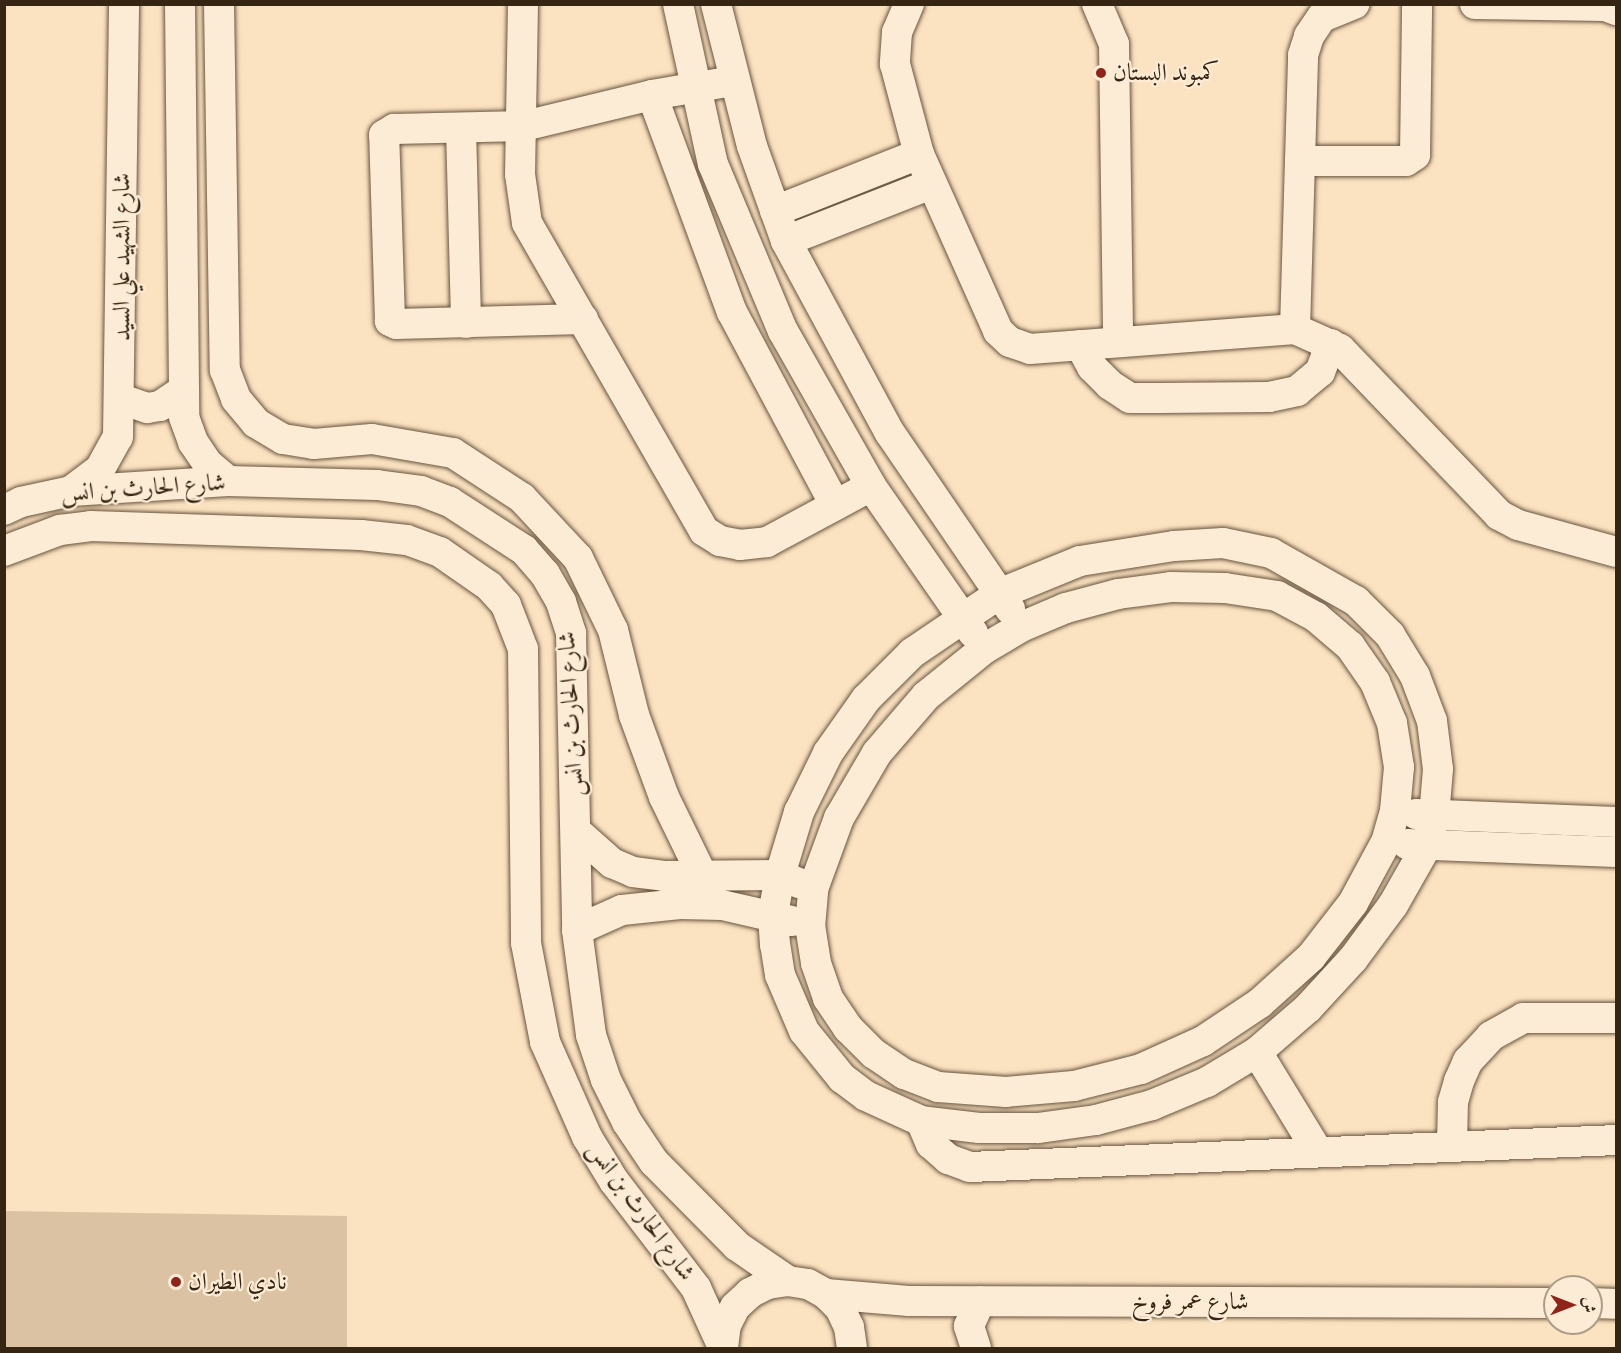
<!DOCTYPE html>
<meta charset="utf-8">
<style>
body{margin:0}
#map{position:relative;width:1621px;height:1353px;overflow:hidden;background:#fbe2c0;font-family:Alegreya,Amiri,serif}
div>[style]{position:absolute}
.green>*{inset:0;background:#dac2a3}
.roads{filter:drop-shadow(0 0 2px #68543e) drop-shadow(0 0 2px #68543e)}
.minor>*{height:30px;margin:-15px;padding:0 15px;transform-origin:15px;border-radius:15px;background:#fcecd6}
.dots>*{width:16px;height:16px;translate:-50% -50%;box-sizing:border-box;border:3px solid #fcecd6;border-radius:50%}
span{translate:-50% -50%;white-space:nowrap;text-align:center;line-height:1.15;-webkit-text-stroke:4.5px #fcecd6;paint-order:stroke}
.poi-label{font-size:24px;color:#372513}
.left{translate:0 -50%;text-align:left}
.street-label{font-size:24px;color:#372513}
.frame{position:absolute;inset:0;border:6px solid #372513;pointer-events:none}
.north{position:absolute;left:1543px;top:1275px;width:60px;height:60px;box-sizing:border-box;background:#fcecd6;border:2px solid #ad9c88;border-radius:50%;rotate:90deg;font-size:16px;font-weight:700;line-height:24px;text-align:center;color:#372513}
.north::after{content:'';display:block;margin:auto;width:21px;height:27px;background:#8f2418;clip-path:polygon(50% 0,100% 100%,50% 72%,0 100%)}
</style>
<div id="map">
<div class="green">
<i style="clip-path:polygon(5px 1211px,347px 1216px,347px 1348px,5px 1348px)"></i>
</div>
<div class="roads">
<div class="minor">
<i style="left:180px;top:4px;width:413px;rotate:89.4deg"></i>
<i style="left:184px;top:417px;width:27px;rotate:70deg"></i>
<i style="left:193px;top:442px;width:27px;rotate:56deg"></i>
<i style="left:208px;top:464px;width:26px;rotate:40deg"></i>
<i style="left:219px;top:4px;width:366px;rotate:89.1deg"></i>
<i style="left:225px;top:370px;width:31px;rotate:69deg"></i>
<i style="left:236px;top:399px;width:31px;rotate:50deg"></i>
<i style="left:256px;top:423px;width:31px;rotate:31deg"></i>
<i style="left:283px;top:439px;width:31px;rotate:9deg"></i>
<i style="left:314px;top:444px;width:58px;rotate:-4.9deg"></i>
<i style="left:372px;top:439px;width:82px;rotate:9.8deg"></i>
<i style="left:453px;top:453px;width:82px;rotate:33.1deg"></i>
<i style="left:522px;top:498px;width:82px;rotate:47deg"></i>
<i style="left:578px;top:558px;width:80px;rotate:64.1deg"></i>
<i style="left:613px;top:630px;width:88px;rotate:76.1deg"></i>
<i style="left:634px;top:715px;width:87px;rotate:69.9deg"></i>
<i style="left:664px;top:797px;width:87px;rotate:64deg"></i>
<i style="left:523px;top:4px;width:170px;rotate:91deg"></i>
<i style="left:520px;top:174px;width:49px;rotate:81.9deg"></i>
<i style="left:527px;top:223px;width:355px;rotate:60.1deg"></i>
<i style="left:704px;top:531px;width:19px;rotate:32deg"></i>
<i style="left:720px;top:541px;width:20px;rotate:11deg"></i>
<i style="left:740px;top:545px;width:27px;rotate:-6deg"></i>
<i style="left:767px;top:542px;width:118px;rotate:-28.3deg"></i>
<i style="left:678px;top:4px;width:164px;rotate:77.7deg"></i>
<i style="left:713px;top:164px;width:181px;rotate:67.3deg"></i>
<i style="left:783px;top:331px;width:178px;rotate:60.4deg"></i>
<i style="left:871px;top:486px;width:179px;rotate:55.2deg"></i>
<i style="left:716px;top:4px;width:146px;rotate:75.8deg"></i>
<i style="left:752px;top:146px;width:101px;rotate:70.3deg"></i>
<i style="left:786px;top:241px;width:218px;rotate:61.6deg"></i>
<i style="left:890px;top:433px;width:213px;rotate:55.7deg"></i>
<i style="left:909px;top:4px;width:30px;rotate:113deg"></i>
<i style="left:897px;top:32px;width:32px;rotate:94deg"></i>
<i style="left:895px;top:64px;width:93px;rotate:75.1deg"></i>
<i style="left:919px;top:154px;width:194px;rotate:65.9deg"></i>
<i style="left:998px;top:331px;width:16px;rotate:43deg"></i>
<i style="left:1010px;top:342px;width:21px;rotate:19deg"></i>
<i style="left:1030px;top:349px;width:266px;rotate:-4.3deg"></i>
<i style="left:1295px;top:329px;width:49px;rotate:24deg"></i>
<i style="left:1340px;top:349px;width:230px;rotate:46.2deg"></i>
<i style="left:1499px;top:515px;width:21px;rotate:28deg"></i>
<i style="left:1518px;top:525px;width:102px;rotate:15.4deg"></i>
<i style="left:1097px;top:4px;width:43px;rotate:67deg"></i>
<i style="left:1114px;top:44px;width:298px;rotate:89.2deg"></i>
<i style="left:1475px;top:4px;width:130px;rotate:0.9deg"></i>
<i style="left:1605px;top:6px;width:12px;rotate:20deg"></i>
<i style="left:652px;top:95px;width:231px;rotate:69.8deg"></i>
<i style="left:732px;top:312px;width:219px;rotate:61.9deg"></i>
<i style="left:461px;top:128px;width:195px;rotate:88.5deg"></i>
<i style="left:1300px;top:161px;width:106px"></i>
<i style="left:1406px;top:161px;width:11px;rotate:-34deg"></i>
<i style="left:1415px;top:155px;width:151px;rotate:-89.2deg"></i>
<i style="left:775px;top:211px;width:155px;rotate:-21.6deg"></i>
<i style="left:786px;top:241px;width:154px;rotate:-21.4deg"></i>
<i style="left:583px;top:319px;width:187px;rotate:178.5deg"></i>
<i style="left:396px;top:324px;width:7px;rotate:-153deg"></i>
<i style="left:390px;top:321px;width:186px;rotate:-91.8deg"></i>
<i style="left:384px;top:135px;width:12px;rotate:-31deg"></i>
<i style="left:394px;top:129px;width:130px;rotate:-1.3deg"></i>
<i style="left:524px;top:126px;width:132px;rotate:-13.6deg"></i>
<i style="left:652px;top:95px;width:82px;rotate:-9.8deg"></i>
<i style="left:1295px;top:329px;width:274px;rotate:-88.3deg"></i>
<i style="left:1303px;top:55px;width:20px;rotate:-72deg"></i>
<i style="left:1309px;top:36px;width:23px;rotate:-56deg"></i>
<i style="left:1322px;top:17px;width:35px;rotate:-22deg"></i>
<i style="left:1080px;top:345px;width:25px;rotate:61deg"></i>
<i style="left:1092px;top:367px;width:25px;rotate:45deg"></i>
<i style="left:1110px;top:385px;width:24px;rotate:33deg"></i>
<i style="left:1130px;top:398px;width:29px"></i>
<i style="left:1159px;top:398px;width:110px;rotate:-0.5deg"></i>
<i style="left:1269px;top:397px;width:29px;rotate:-12deg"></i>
<i style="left:1297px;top:391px;width:30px;rotate:-40deg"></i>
<i style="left:1320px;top:372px;width:30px;rotate:-69deg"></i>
<i style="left:121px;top:399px;width:28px;rotate:19deg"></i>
<i style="left:147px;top:408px;width:13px;rotate:-9deg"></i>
<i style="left:160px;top:406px;width:27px;rotate:-34deg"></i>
<i style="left:71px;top:491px;width:36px;rotate:-37deg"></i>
<i style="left:100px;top:469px;width:37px;rotate:-61deg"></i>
<i style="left:118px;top:437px;width:433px;rotate:-89.2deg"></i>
<i style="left:4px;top:510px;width:19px;rotate:-25deg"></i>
<i style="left:21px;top:502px;width:51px;rotate:-12.4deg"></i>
<i style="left:71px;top:491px;width:157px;rotate:-3.6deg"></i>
<i style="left:228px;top:481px;width:149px;rotate:1.5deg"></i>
<i style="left:377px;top:485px;width:44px;rotate:7.8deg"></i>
<i style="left:421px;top:491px;width:31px;rotate:21deg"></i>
<i style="left:450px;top:502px;width:88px;rotate:33deg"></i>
<i style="left:524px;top:550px;width:32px;rotate:49deg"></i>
<i style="left:545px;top:574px;width:32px;rotate:60deg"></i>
<i style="left:561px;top:602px;width:33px;rotate:72deg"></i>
<i style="left:571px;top:633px;width:297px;rotate:88.8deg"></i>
<i style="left:577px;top:930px;width:106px;rotate:82.4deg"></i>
<i style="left:591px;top:1035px;width:47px;rotate:71.6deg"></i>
<i style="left:606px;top:1080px;width:47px;rotate:63.4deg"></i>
<i style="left:627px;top:1122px;width:48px;rotate:56deg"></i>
<i style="left:654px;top:1162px;width:118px;rotate:45.3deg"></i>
<i style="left:737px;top:1246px;width:62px;rotate:34.5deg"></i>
<i style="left:1223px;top:543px;width:49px;rotate:11.8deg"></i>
<i style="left:1271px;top:553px;width:98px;rotate:29.5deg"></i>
<i style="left:1356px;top:601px;width:48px;rotate:45deg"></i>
<i style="left:1390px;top:635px;width:48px;rotate:58.6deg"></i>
<i style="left:1415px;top:676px;width:48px;rotate:69.3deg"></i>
<i style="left:1432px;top:721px;width:48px;rotate:82.9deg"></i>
<i style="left:1438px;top:769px;width:48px;rotate:94.8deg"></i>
<i style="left:1434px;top:817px;width:31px;rotate:105deg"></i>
<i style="left:1426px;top:847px;width:67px;rotate:119.6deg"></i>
<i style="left:1393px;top:905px;width:67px;rotate:126.5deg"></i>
<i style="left:1353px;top:959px;width:67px;rotate:132.6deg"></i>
<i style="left:1308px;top:1008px;width:67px;rotate:139.2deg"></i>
<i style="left:1257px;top:1052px;width:58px;rotate:149deg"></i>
<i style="left:1207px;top:1082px;width:60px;rotate:157.3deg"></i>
<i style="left:1152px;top:1105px;width:58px;rotate:165deg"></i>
<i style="left:1096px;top:1120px;width:59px;rotate:172.1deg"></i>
<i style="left:1038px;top:1128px;width:59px;rotate:180deg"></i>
<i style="left:979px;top:1128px;width:58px;rotate:-173.1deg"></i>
<i style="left:921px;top:1121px;width:60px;rotate:-155.6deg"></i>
<i style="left:866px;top:1096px;width:30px;rotate:-143deg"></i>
<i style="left:842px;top:1078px;width:60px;rotate:-129deg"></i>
<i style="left:804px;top:1031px;width:61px;rotate:-113.2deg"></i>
<i style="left:780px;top:975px;width:30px;rotate:-99deg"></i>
<i style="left:775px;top:945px;width:30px;rotate:-94deg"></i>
<i style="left:773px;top:915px;width:41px;rotate:-80.1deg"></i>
<i style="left:780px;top:875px;width:66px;rotate:-73.2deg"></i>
<i style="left:799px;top:812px;width:66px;rotate:-63.8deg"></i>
<i style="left:828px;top:753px;width:66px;rotate:-54.9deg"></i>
<i style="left:866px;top:699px;width:65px;rotate:-45deg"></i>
<i style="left:912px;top:653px;width:105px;rotate:-34.1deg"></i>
<i style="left:999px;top:594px;width:87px;rotate:-22.2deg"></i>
<i style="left:1080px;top:561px;width:95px;rotate:-9.1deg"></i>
<i style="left:1174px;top:546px;width:49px;rotate:-3.5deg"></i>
<i style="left:4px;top:551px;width:60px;rotate:-20.6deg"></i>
<i style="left:60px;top:530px;width:31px;rotate:-7deg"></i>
<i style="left:91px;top:526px;width:270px;rotate:1.9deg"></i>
<i style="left:361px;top:535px;width:46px;rotate:6.2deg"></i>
<i style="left:407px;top:540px;width:35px;rotate:20deg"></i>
<i style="left:440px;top:552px;width:60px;rotate:34.8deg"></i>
<i style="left:489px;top:586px;width:25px;rotate:48deg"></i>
<i style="left:506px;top:605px;width:47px;rotate:68.9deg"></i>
<i style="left:523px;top:649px;width:294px;rotate:89.4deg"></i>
<i style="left:526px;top:943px;width:101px;rotate:79.1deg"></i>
<i style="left:545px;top:1042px;width:104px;rotate:66.1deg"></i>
<i style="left:587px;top:1137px;width:52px;rotate:58.5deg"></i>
<i style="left:614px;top:1181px;width:135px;rotate:52.5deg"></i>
<i style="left:696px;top:1288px;width:63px;rotate:65.5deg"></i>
<i style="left:1171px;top:587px;width:54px;rotate:1.1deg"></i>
<i style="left:1225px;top:588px;width:53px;rotate:8.7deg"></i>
<i style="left:1277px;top:596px;width:44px;rotate:28.3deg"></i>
<i style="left:1316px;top:617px;width:45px;rotate:40.5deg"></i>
<i style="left:1350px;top:646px;width:44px;rotate:55.2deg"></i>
<i style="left:1375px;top:682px;width:44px;rotate:67.5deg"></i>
<i style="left:1392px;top:723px;width:45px;rotate:81deg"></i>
<i style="left:1399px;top:767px;width:44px;rotate:95.2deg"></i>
<i style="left:1395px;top:811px;width:32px;rotate:106deg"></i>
<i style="left:1386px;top:842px;width:69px;rotate:118.4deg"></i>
<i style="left:1353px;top:903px;width:68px;rotate:127.9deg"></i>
<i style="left:1311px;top:957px;width:69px;rotate:138deg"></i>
<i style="left:1260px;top:1003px;width:69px;rotate:146.3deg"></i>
<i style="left:1203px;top:1041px;width:68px;rotate:155.7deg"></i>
<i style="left:1141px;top:1069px;width:69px;rotate:165.8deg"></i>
<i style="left:1074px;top:1086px;width:68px;rotate:175deg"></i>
<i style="left:1006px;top:1092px;width:68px;rotate:-175.8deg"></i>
<i style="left:938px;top:1087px;width:36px;rotate:-159deg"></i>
<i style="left:904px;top:1074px;width:36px;rotate:-146deg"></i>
<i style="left:874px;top:1054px;width:37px;rotate:-135deg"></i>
<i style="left:848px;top:1028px;width:36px;rotate:-124deg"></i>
<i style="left:828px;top:998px;width:37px;rotate:-109deg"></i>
<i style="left:816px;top:963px;width:36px;rotate:-99deg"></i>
<i style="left:810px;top:927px;width:38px;rotate:-85deg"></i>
<i style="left:813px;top:889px;width:76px;rotate:-69.9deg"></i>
<i style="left:839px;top:818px;width:75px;rotate:-59.7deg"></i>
<i style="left:877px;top:753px;width:75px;rotate:-49.3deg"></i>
<i style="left:926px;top:696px;width:75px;rotate:-39deg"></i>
<i style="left:984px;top:649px;width:43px;rotate:-30.7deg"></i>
<i style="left:1021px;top:627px;width:49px;rotate:-22.9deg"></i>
<i style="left:1066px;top:608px;width:54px;rotate:-15.1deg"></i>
<i style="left:1118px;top:594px;width:53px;rotate:-7.5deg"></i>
<i style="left:1416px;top:814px;width:200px;rotate:2.3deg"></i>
<i style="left:577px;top:832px;width:47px;rotate:41.5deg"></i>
<i style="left:612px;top:863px;width:23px;rotate:23deg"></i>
<i style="left:633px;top:872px;width:31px;rotate:7deg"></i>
<i style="left:664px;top:876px;width:116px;rotate:-0.5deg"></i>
<i style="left:780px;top:875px;width:21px;rotate:23deg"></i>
<i style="left:1407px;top:844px;width:209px;rotate:2.2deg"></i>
<i style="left:577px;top:930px;width:49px;rotate:-24deg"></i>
<i style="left:622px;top:910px;width:58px;rotate:-5.9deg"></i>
<i style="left:680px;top:904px;width:42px;rotate:1.4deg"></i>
<i style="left:722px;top:905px;width:72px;rotate:12.9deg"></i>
<i style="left:1257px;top:1052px;width:117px;rotate:58.6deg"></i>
<i style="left:921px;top:1121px;width:25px;rotate:67deg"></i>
<i style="left:931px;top:1144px;width:23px;rotate:41deg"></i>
<i style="left:948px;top:1159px;width:23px;rotate:20deg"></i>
<i style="left:970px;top:1167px;width:647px;rotate:-2.39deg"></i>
<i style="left:1452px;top:1145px;width:43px;rotate:-88.7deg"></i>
<i style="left:1453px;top:1102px;width:22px;rotate:-74deg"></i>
<i style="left:1459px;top:1081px;width:22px;rotate:-66deg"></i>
<i style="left:1468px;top:1061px;width:34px;rotate:-47deg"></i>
<i style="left:1491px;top:1036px;width:37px;rotate:-29deg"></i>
<i style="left:1523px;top:1018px;width:93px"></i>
<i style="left:826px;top:1294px;width:83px;rotate:4.8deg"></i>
<i style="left:909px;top:1301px;width:646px;rotate:0.18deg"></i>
<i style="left:1591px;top:1303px;width:25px;rotate:2deg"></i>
<i style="left:723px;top:1348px;width:23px;rotate:-83deg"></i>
<i style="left:726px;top:1325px;width:20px;rotate:-63deg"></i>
<i style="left:735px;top:1307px;width:21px;rotate:-43deg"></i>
<i style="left:750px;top:1293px;width:20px;rotate:-27deg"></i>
<i style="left:768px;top:1284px;width:20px;rotate:-9deg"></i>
<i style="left:788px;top:1281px;width:20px;rotate:9deg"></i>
<i style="left:808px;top:1284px;width:21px;rotate:29deg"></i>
<i style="left:826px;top:1294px;width:20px;rotate:45deg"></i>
<i style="left:840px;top:1308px;width:21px;rotate:65deg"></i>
<i style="left:849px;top:1327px;width:21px;rotate:82deg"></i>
<i style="left:976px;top:1348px;width:23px;rotate:-108deg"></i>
<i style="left:969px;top:1326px;width:27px;rotate:-66deg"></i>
</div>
</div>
<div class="dots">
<i style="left:1101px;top:73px;background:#8f2418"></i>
<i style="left:176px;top:1282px;background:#8f2418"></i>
</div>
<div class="poi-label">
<span class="left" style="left:1113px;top:73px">كمبوند البستان</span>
<span class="left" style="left:188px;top:1282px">نادي الطيران</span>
</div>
<div class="street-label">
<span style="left:122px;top:257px;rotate:-90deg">شارع الشهيد علي السيد</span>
<span style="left:143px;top:488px;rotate:-4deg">شارع الحارث بن انس</span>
<span style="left:571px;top:714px;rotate:-93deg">شارع الحارث بن انس</span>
<span style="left:641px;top:1211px;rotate:54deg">شارع الحارث بن انس</span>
<span style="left:1190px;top:1302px">شارع عمر فروخ</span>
</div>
<div class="frame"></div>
<div class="north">ش</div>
</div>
